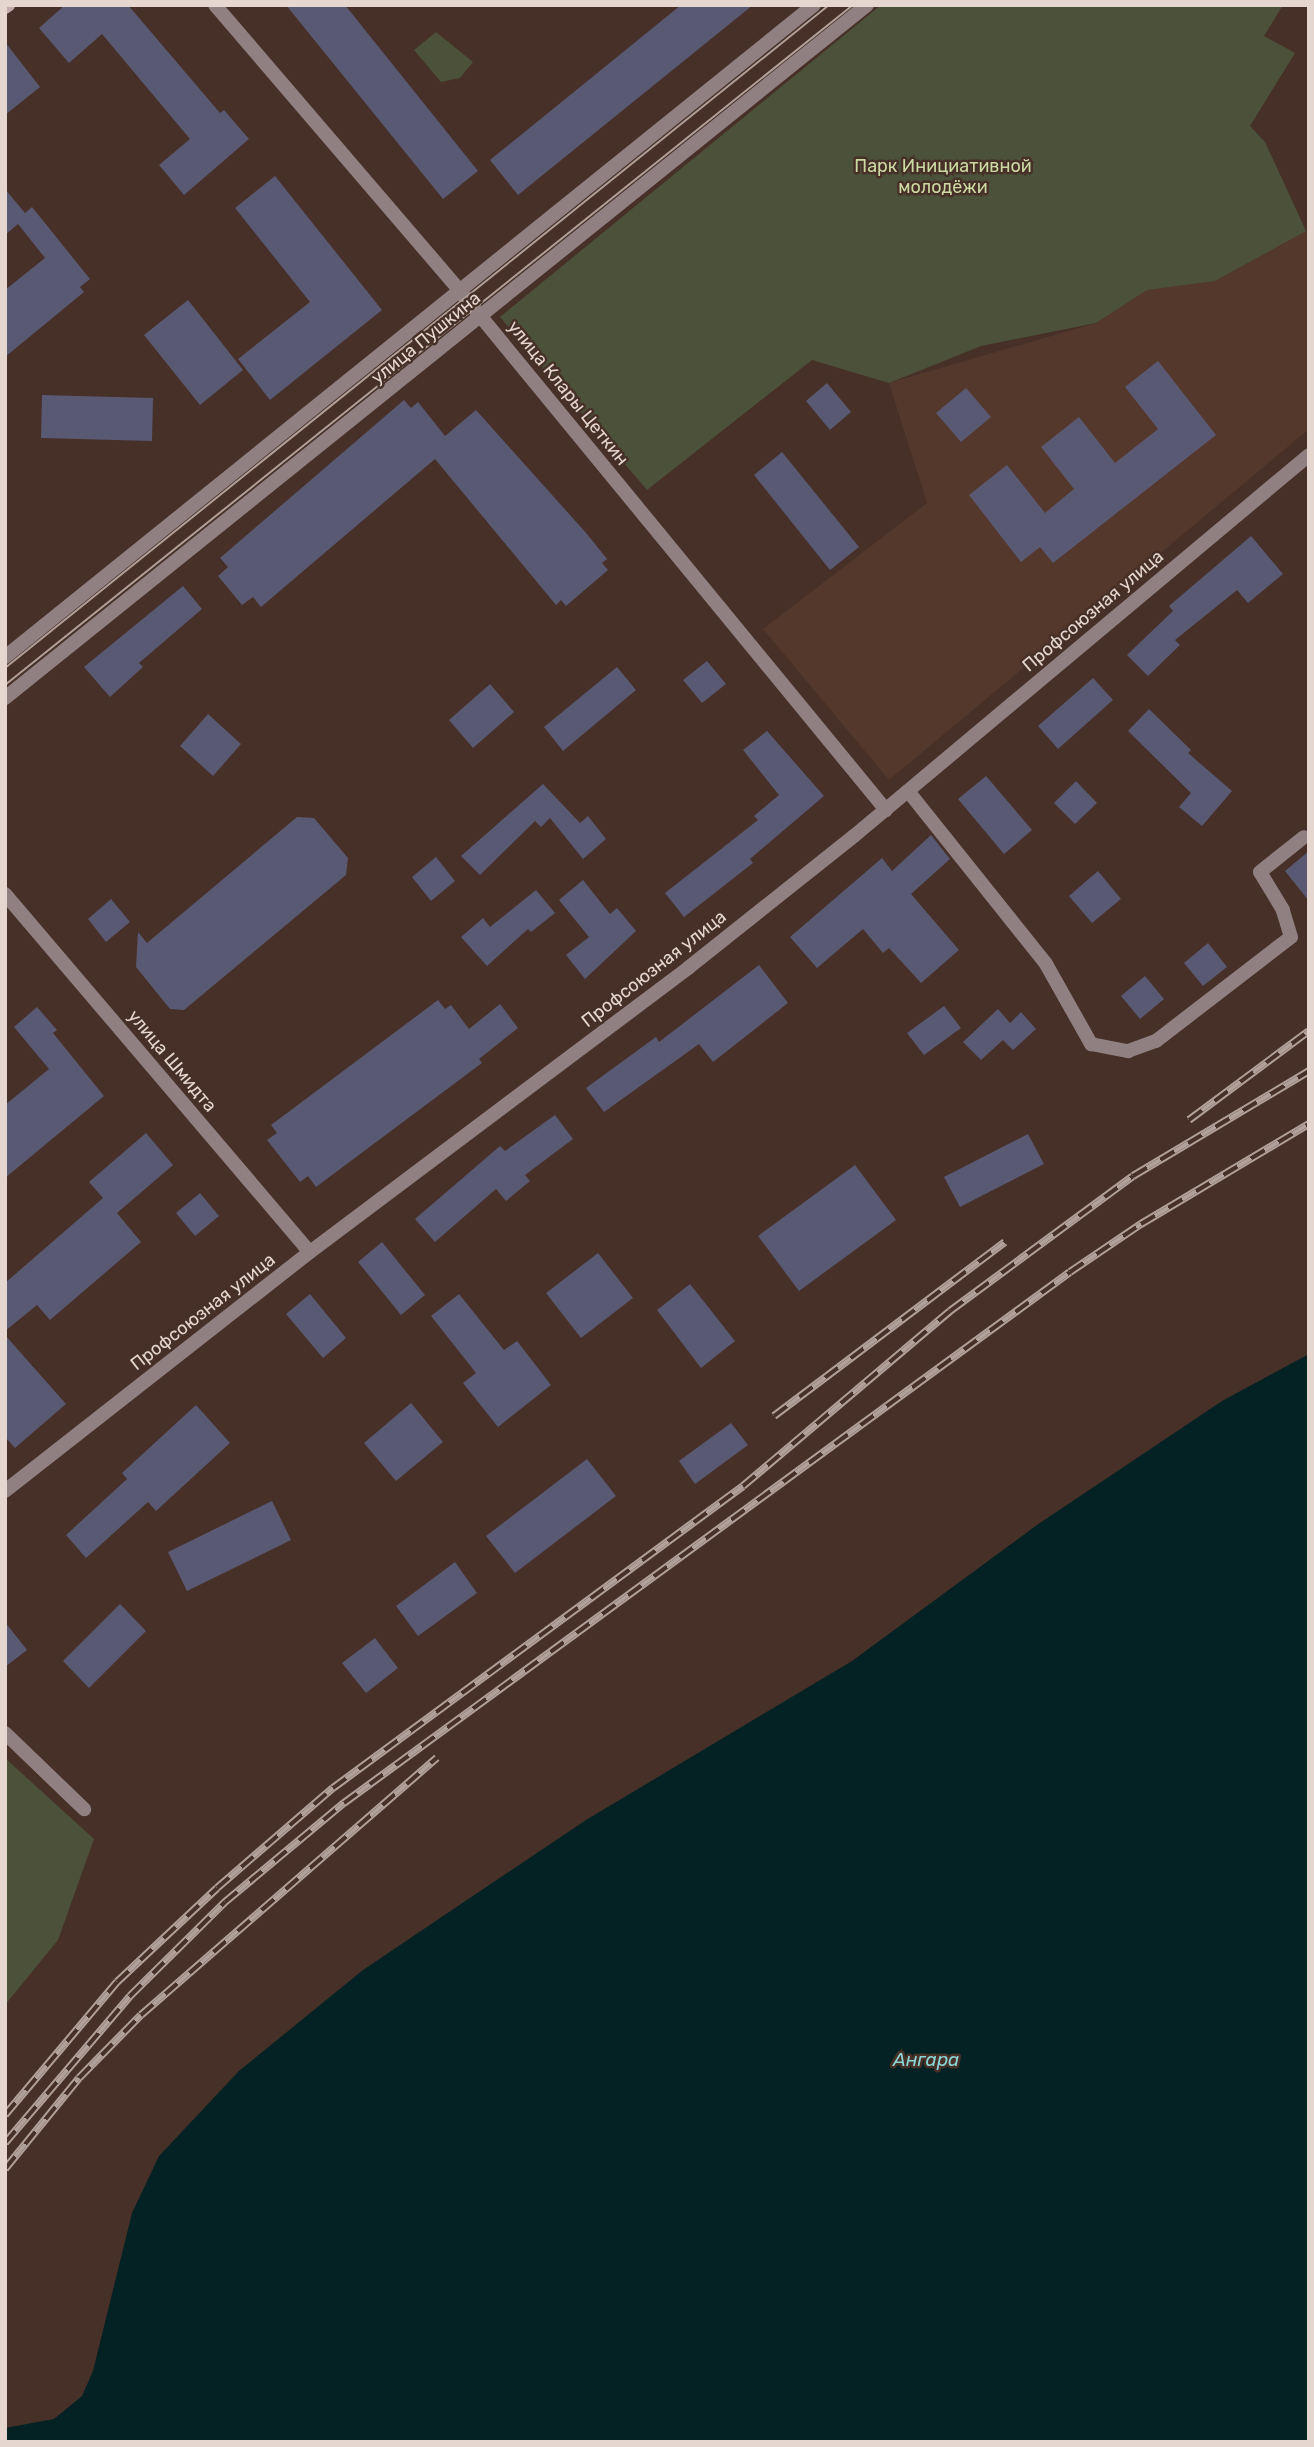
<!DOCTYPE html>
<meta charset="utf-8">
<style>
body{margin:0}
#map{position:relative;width:1314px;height:2447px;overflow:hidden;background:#463027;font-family:Rubik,sans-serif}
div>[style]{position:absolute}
.built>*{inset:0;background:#55382c}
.green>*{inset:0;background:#4c523a}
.water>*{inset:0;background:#042223}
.building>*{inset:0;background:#5a5974}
.minor>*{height:14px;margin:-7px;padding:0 7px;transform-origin:7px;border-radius:7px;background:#908082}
.tertiary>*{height:14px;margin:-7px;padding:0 7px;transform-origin:7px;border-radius:7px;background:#908082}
.secondary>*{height:14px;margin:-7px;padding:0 7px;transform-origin:7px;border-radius:7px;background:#c3aaad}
.tram>*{height:2px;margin:-1px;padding:0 1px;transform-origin:1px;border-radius:1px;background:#b1a099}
.rail>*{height:8px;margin-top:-4px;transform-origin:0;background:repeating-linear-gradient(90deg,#463027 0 16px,#b1a099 0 32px);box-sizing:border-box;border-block:2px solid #b1a099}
span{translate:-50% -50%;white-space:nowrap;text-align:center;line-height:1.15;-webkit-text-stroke:5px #463027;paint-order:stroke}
.park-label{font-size:18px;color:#cbd9a2}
.street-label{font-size:18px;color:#e5d6d0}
.water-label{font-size:19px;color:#8ad5d5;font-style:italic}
.frame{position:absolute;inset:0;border:7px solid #e5d6d0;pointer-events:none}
</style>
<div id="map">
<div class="built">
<i style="clip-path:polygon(1309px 229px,1309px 429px,889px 780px,763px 629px,927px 503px,889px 383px,1096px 323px,1147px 290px,1215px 281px)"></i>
</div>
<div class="green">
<i style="clip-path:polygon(881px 5px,1283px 5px,1264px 36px,1295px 53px,1250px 126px,1265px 142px,1306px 231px,1215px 281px,1147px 290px,1096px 323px,981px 346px,889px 383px,812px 360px,647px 490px,500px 317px)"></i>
<i style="clip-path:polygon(436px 32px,473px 62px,460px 78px,441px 82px,414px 50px)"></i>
<i style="clip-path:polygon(5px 1758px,94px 1839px,58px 1940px,5px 2005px)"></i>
</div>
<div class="water">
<i style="clip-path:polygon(1309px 1354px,1309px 2442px,5px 2442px,5px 2428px,54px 2419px,82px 2396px,93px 2371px,132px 2213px,159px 2156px,239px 2071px,363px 1970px,586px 1820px,852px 1661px,1037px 1525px,1222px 1401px)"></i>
</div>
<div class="building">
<i style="clip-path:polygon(65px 5px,128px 5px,220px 113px,224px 110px,249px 139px,184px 195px,159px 165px,190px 139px,102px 34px,69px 63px,39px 28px)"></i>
<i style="clip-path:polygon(286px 5px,345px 5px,478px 171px,443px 199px)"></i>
<i style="clip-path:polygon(681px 5px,753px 5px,518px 195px,490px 160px)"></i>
<i style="clip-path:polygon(5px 42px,40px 87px,5px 115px)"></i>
<i style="clip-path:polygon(275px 176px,382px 310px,270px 400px,238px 359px,310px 302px,235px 208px)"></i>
<i style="clip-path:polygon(5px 189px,25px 213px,32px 207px,90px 279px,80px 287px,84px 292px,5px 357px,5px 290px,45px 258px,18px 224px,5px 235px)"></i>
<i style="clip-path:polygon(188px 300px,243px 370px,200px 405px,144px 335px)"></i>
<i style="clip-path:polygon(1158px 361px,1216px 435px,1053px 563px,1040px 547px,1021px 562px,969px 495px,1007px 465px,1045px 513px,1074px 489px,1041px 447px,1079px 417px,1115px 463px,1158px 429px,1125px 387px)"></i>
<i style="clip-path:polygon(827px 383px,851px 412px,830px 430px,806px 401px)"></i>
<i style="clip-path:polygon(966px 388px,991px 417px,961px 442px,936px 413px)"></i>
<i style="clip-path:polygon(42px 395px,153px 398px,152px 441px,41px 438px)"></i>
<i style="clip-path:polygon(404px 400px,411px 408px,418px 402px,445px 436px,476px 410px,587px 534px,607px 559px,602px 563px,608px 570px,566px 606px,561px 600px,556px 605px,435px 459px,261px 607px,253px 597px,242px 605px,218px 576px,228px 567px,220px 558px)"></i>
<i style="clip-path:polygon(782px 452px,859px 547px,830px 570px,754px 475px)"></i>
<i style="clip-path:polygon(1251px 536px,1283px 574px,1248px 603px,1237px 590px,1175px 640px,1180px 645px,1148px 676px,1127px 655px,1173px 611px,1169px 606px)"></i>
<i style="clip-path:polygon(183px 586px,202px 609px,139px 663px,143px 667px,110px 697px,84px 667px)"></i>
<i style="clip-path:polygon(707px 661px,726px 684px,702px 703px,683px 680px)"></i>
<i style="clip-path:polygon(617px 667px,636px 690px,563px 751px,544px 727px)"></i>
<i style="clip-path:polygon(1093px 678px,1113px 700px,1058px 749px,1038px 726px)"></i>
<i style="clip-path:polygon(490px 684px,514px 712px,473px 748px,449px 720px)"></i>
<i style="clip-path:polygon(1149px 709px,1191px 750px,1188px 753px,1232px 791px,1202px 826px,1179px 807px,1191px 793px,1128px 731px)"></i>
<i style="clip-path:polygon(208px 714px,241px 744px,213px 776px,180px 746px)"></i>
<i style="clip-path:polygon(767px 731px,824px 796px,750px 859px,753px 863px,684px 917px,665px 893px,758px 820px,754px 816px,779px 795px,743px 750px)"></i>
<i style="clip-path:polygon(986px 776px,1032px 830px,1004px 854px,958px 799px)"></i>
<i style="clip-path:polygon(1076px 781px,1097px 803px,1075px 824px,1054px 803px)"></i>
<i style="clip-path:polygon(543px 784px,580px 823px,588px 816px,606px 839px,583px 859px,550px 818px,541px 827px,535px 821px,480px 875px,461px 856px)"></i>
<i style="clip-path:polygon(297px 817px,314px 818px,348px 858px,346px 875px,184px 1010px,170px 1009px,136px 967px,138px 932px,147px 943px)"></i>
<i style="clip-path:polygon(931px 835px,950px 859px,911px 894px,959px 950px,921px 983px,889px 948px,883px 953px,863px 929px,817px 968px,790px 937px,882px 858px,892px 871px)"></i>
<i style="clip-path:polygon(1309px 851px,1309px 901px,1285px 871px)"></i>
<i style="clip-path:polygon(436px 857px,455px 881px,431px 901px,412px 877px)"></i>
<i style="clip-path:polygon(1098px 871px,1121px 899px,1092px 923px,1069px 896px)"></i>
<i style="clip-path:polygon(583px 880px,610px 914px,617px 908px,636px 931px,585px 979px,566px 955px,589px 937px,559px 900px)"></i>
<i style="clip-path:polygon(536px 890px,555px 913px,531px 932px,528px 929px,487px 966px,461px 937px,483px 918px,490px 927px)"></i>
<i style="clip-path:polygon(111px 899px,130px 922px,106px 942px,88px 919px)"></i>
<i style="clip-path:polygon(1208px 943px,1227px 967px,1203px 986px,1184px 963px)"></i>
<i style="clip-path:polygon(759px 965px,788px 1003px,713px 1062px,699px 1044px,604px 1112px,586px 1088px,656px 1037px,659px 1042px)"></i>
<i style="clip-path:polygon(1145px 976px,1164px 999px,1140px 1019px,1121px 996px)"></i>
<i style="clip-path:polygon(438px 1000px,445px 1009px,451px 1005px,469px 1029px,500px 1004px,518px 1028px,479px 1059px,482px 1063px,316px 1187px,308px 1176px,300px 1182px,267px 1140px,277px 1133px,271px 1125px)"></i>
<i style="clip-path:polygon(944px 1006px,961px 1028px,924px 1055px,907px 1033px)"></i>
<i style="clip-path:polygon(37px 1007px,57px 1030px,53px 1033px,104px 1096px,5px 1178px,5px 1105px,49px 1069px,14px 1027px)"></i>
<i style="clip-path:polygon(998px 1009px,1010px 1023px,1021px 1012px,1036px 1029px,1013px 1050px,1003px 1040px,981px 1060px,963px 1042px)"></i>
<i style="clip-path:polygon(555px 1115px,573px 1139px,525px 1175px,530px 1181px,506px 1201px,496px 1189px,435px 1242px,415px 1219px,500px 1146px,505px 1151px)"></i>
<i style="clip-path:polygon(146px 1133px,173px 1165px,117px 1213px,141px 1242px,50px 1320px,37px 1305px,5px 1331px,5px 1283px,103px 1198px,89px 1182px)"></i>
<i style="clip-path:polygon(1028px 1134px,1044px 1164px,960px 1207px,944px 1177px)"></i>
<i style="clip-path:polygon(855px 1165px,896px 1220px,799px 1291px,758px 1236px)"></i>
<i style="clip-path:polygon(200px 1193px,219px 1216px,195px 1236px,176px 1213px)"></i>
<i style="clip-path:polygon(382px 1242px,425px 1295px,401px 1315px,358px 1262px)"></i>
<i style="clip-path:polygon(598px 1253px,633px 1298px,581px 1338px,546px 1293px)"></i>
<i style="clip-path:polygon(690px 1284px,735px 1341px,701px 1368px,657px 1310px)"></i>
<i style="clip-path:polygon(310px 1294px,346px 1338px,323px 1358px,286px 1314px)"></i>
<i style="clip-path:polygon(459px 1294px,504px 1350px,517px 1341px,551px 1385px,498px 1427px,463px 1383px,476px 1373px,431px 1316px)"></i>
<i style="clip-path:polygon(5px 1335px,66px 1404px,15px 1448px,5px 1437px)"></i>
<i style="clip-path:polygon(411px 1403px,443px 1442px,396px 1481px,364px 1443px)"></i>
<i style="clip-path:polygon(196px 1405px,230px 1443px,156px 1511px,148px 1502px,86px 1558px,66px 1535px,127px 1479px,122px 1473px)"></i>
<i style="clip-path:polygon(731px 1423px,748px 1445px,695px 1484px,679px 1461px)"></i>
<i style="clip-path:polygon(587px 1459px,616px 1496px,515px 1573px,486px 1536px)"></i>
<i style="clip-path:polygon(272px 1501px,291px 1540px,187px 1591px,168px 1552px)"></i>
<i style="clip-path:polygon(455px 1562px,477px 1593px,418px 1636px,396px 1606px)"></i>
<i style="clip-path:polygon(120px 1604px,146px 1631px,89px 1688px,63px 1661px)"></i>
<i style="clip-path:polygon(5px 1622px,27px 1650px,5px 1667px)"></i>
<i style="clip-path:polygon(375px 1638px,398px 1668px,366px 1693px,342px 1663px)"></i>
</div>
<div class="minor">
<i style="left:215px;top:5px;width:375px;rotate:49.4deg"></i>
<i style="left:459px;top:290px;width:673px;rotate:50.61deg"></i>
<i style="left:5px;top:657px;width:1039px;rotate:-38.87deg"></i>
<i style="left:5px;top:698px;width:1106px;rotate:-38.8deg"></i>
<i style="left:908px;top:791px;width:221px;rotate:51.4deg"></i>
<i style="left:1046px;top:964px;width:92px;rotate:60.6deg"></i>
<i style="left:1091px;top:1044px;width:38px;rotate:11deg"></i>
<i style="left:1128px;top:1051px;width:30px;rotate:-20deg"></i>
<i style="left:1156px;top:1041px;width:170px;rotate:-37.6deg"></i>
<i style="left:1291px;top:937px;width:28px;rotate:-107deg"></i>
<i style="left:1283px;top:910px;width:44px;rotate:-121.2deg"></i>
<i style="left:1260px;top:872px;width:56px;rotate:-38.5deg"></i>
<i style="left:5px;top:1491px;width:387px;rotate:-38.1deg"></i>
<i style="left:5px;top:1733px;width:110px;rotate:43.9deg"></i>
</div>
<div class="tertiary">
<i style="left:5px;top:894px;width:470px;rotate:49.6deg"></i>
<i style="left:310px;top:1252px;width:473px;rotate:-36.9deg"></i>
<i style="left:688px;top:968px;width:212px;rotate:-38.5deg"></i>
<i style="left:854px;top:836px;width:593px;rotate:-39.94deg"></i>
</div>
<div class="secondary">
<i style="left:5px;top:7px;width:4px;rotate:-34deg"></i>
</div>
<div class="tram">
<i style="left:5px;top:668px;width:1058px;rotate:-38.82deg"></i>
<i style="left:5px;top:685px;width:1087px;rotate:-38.73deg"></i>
</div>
<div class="rail">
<i style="left:1189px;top:1120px;width:149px;rotate:-36.6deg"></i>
<i style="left:774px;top:1416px;width:289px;rotate:-37deg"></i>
<i style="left:5px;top:2115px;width:174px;rotate:-49.9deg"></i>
<i style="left:117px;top:1982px;width:137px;rotate:-43.2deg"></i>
<i style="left:217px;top:1888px;width:153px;rotate:-40.8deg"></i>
<i style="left:333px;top:1788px;width:509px;rotate:-36.37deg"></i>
<i style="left:743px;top:1486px;width:271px;rotate:-40.2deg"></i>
<i style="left:950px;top:1311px;width:227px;rotate:-36.4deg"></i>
<i style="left:1133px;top:1176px;width:205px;rotate:-30.8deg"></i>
<i style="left:5px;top:2143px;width:193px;rotate:-49.6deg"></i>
<i style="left:130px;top:1996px;width:134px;rotate:-44.7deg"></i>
<i style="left:225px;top:1902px;width:155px;rotate:-39.8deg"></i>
<i style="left:344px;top:1803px;width:899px;rotate:-36.18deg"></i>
<i style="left:1070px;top:1272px;width:86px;rotate:-34.1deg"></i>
<i style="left:1141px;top:1224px;width:196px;rotate:-30.8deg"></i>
<i style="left:5px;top:2169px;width:117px;rotate:-50.9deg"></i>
<i style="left:79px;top:2078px;width:88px;rotate:-45.5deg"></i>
<i style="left:141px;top:2015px;width:392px;rotate:-41deg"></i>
</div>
<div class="park-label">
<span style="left:943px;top:177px">Парк Инициативной<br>молодёжи</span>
</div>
<div class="street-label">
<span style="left:426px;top:338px;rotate:-39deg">улица Пушкина</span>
<span style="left:568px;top:393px;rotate:51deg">улица Клары Цеткин</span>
<span style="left:1093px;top:611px;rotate:-40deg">Профсоюзная улица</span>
<span style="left:654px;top:969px;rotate:-38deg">Профсоюзная улица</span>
<span style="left:172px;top:1061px;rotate:50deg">улица Шмидта</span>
<span style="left:203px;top:1312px;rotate:-38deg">Профсоюзная улица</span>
</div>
<div class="water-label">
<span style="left:926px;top:2060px">Ангара</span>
</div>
<div class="frame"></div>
</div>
